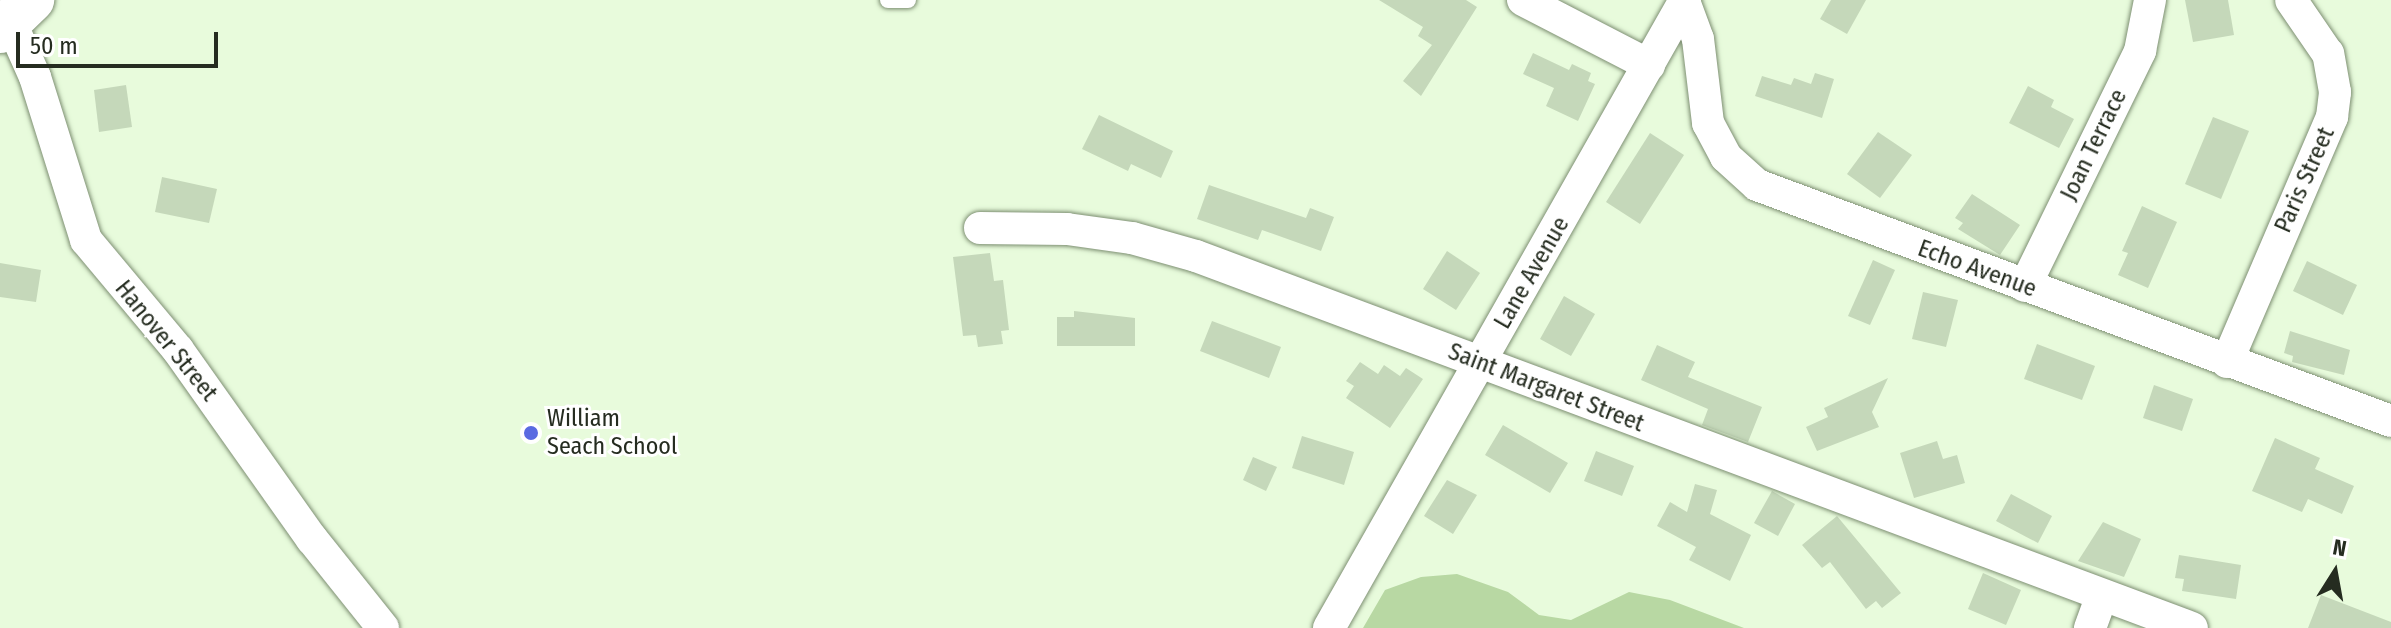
<!DOCTYPE html>
<style>
body{margin:0}
#map{position:relative;width:2391px;height:628px;overflow:hidden;background:#e8fbdc;font-family:"Fira Sans Condensed",sans-serif}
div>[style]{position:absolute}
.green>*{inset:0;background:#b8d8a3}
.building>*{inset:0;background:#c5d8ba}
.roads{filter:drop-shadow(0 0 2px #7d8f72) drop-shadow(0 0 2px #7d8f72)}
.lane>*{height:16px;margin:-8px;padding:0 8px;transform-origin:8px;border-radius:8px;background:#fff}
.street>*{height:32px;margin:-16px;padding:0 16px;transform-origin:16px;border-radius:16px;background:#fff}
.secondary>*{height:44px;margin:-22px;padding:0 22px;transform-origin:22px;border-radius:22px;background:#fff}
.dots>*{width:22px;height:22px;translate:-50% -50%;box-sizing:border-box;border:4px solid #fff;border-radius:50%}
span{translate:-50% -50%;white-space:nowrap;text-align:center;line-height:1.15;-webkit-text-stroke:6px #fff;paint-order:stroke}
.street-label{font-size:24px;color:#252c20}
.poi-label{font-size:24px;color:#252c20}
.left{translate:0 -50%;text-align:left}
.north{position:absolute;left:2295px;top:532px;width:80px;height:80px;-webkit-text-stroke:6px #fff;paint-order:stroke;rotate:11deg;font-size:22px;font-weight:700;line-height:32px;text-align:center;color:#252c20}
.north::after{content:'';display:block;margin:auto;width:28px;height:36px;background:#252c20;clip-path:polygon(50% 0,100% 100%,50% 72%,0 100%)}
.scale{position:absolute;left:16px;top:32px;width:202px;height:36px;box-sizing:border-box;border:4px solid #252c20;border-top:0;padding-left:10px;font-size:24px;line-height:28px;white-space:nowrap;color:#252c20;-webkit-text-stroke:6px #fff;paint-order:stroke}
</style>
<div id="map">
<div class="green">
<i style="clip-path:polygon(1457px 574px,1508px 592px,1539px 615px,1571px 620px,1629px 592px,1670px 600px,1744px 628px,1363px 628px,1385px 590px,1421px 577px)"></i>
</div>
<div class="building">
<i style="clip-path:polygon(1379px 0,1466px 0,1477px 7px,1421px 96px,1403px 81px,1432px 45px,1418px 36px,1423px 27px)"></i>
<i style="clip-path:polygon(1831px 0,1866px 0,1847px 34px,1820px 19px)"></i>
<i style="clip-path:polygon(2185px 0,2228px 0,2234px 35px,2193px 42px)"></i>
<i style="clip-path:polygon(1533px 53px,1569px 70px,1572px 64px,1591px 73px,1588px 81px,1595px 84px,1578px 121px,1546px 106px,1554px 88px,1523px 74px)"></i>
<i style="clip-path:polygon(1815px 73px,1834px 79px,1822px 118px,1755px 96px,1762px 76px,1791px 85px,1794px 78px,1811px 84px)"></i>
<i style="clip-path:polygon(126px 85px,132px 127px,99px 132px,94px 90px)"></i>
<i style="clip-path:polygon(2028px 86px,2054px 100px,2051px 107px,2074px 119px,2059px 148px,2009px 123px)"></i>
<i style="clip-path:polygon(1099px 115px,1173px 151px,1161px 178px,1131px 164px,1128px 171px,1082px 149px)"></i>
<i style="clip-path:polygon(2213px 117px,2249px 131px,2221px 199px,2185px 184px)"></i>
<i style="clip-path:polygon(1878px 132px,1912px 155px,1880px 198px,1847px 174px)"></i>
<i style="clip-path:polygon(1650px 133px,1684px 155px,1640px 224px,1606px 202px)"></i>
<i style="clip-path:polygon(162px 177px,217px 189px,209px 223px,155px 212px)"></i>
<i style="clip-path:polygon(1209px 185px,1306px 218px,1310px 208px,1334px 217px,1321px 251px,1262px 230px,1258px 240px,1197px 219px)"></i>
<i style="clip-path:polygon(1972px 194px,2020px 225px,2000px 255px,1958px 229px,1963px 223px,1955px 218px)"></i>
<i style="clip-path:polygon(2142px 206px,2177px 222px,2148px 288px,2118px 275px,2128px 253px,2122px 251px)"></i>
<i style="clip-path:polygon(1447px 251px,1480px 273px,1456px 310px,1423px 289px)"></i>
<i style="clip-path:polygon(990px 253px,994px 281px,1003px 280px,1009px 330px,1001px 331px,1003px 344px,978px 347px,976px 335px,963px 336px,953px 257px)"></i>
<i style="clip-path:polygon(1873px 260px,1895px 270px,1870px 325px,1848px 316px)"></i>
<i style="clip-path:polygon(2307px 261px,2357px 285px,2343px 315px,2293px 291px)"></i>
<i style="clip-path:polygon(0 263px,41px 270px,36px 302px,0 297px)"></i>
<i style="clip-path:polygon(1923px 292px,1958px 300px,1946px 347px,1912px 339px)"></i>
<i style="clip-path:polygon(1564px 296px,1595px 314px,1571px 356px,1540px 339px)"></i>
<i style="clip-path:polygon(1074px 311px,1135px 318px,1135px 346px,1057px 346px,1057px 317px,1074px 317px)"></i>
<i style="clip-path:polygon(1212px 321px,1281px 347px,1269px 378px,1200px 351px)"></i>
<i style="clip-path:polygon(2290px 331px,2350px 350px,2344px 375px,2292px 362px,2293px 356px,2284px 353px)"></i>
<i style="clip-path:polygon(2037px 344px,2095px 366px,2082px 400px,2024px 379px)"></i>
<i style="clip-path:polygon(1657px 345px,1695px 362px,1688px 377px,1762px 407px,1748px 442px,1702px 425px,1708px 409px,1641px 380px)"></i>
<i style="clip-path:polygon(1360px 362px,1378px 374px,1384px 365px,1400px 376px,1406px 368px,1423px 379px,1390px 428px,1346px 398px,1354px 386px,1346px 381px)"></i>
<i style="clip-path:polygon(1888px 378px,1872px 412px,1879px 427px,1817px 451px,1806px 427px,1828px 417px,1824px 408px)"></i>
<i style="clip-path:polygon(2154px 385px,2193px 399px,2182px 431px,2143px 418px)"></i>
<i style="clip-path:polygon(1503px 425px,1568px 463px,1550px 493px,1485px 455px)"></i>
<i style="clip-path:polygon(1302px 436px,1354px 452px,1344px 485px,1292px 468px)"></i>
<i style="clip-path:polygon(2275px 438px,2320px 458px,2315px 469px,2354px 486px,2342px 514px,2308px 499px,2302px 512px,2252px 491px)"></i>
<i style="clip-path:polygon(1937px 441px,1943px 459px,1957px 455px,1965px 483px,1914px 498px,1900px 453px)"></i>
<i style="clip-path:polygon(1596px 451px,1634px 466px,1622px 496px,1584px 481px)"></i>
<i style="clip-path:polygon(1253px 457px,1277px 467px,1266px 491px,1243px 480px)"></i>
<i style="clip-path:polygon(1447px 480px,1477px 495px,1453px 534px,1424px 516px)"></i>
<i style="clip-path:polygon(1695px 484px,1717px 490px,1710px 514px,1751px 535px,1730px 581px,1689px 560px,1696px 547px,1657px 526px,1670px 502px,1687px 512px)"></i>
<i style="clip-path:polygon(1772px 491px,1795px 504px,1778px 536px,1754px 523px)"></i>
<i style="clip-path:polygon(2011px 494px,2052px 516px,2038px 543px,1996px 521px)"></i>
<i style="clip-path:polygon(1837px 516px,1901px 593px,1882px 608px,1876px 601px,1866px 609px,1830px 562px,1822px 568px,1802px 545px)"></i>
<i style="clip-path:polygon(2103px 522px,2141px 539px,2124px 577px,2078px 561px)"></i>
<i style="clip-path:polygon(2179px 555px,2241px 565px,2236px 599px,2182px 591px,2184px 579px,2175px 578px)"></i>
<i style="clip-path:polygon(1983px 573px,2021px 590px,2006px 625px,1968px 609px)"></i>
<i style="clip-path:polygon(2321px 595px,2391px 622px,2391px 628px,2308px 628px)"></i>
</div>
<div class="roads">
<div class="lane">
<i style="left:888px;top:0;width:20px"></i>
</div>
<div class="street">
<i style="left:1523px;top:0;width:142px;rotate:27.3deg"></i>
<i style="left:1684px;top:1px;width:40px;rotate:69.8deg"></i>
<i style="left:1698px;top:39px;width:85px;rotate:83.2deg"></i>
<i style="left:1708px;top:123px;width:38px;rotate:62deg"></i>
<i style="left:1726px;top:157px;width:42px;rotate:42.1deg"></i>
<i style="left:1757px;top:185px;width:676px;rotate:20.42deg"></i>
<i style="left:11px;top:23px;width:59px;rotate:66deg"></i>
<i style="left:35px;top:77px;width:171px;rotate:72.6deg"></i>
<i style="left:86px;top:240px;width:143px;rotate:50.1deg"></i>
<i style="left:178px;top:350px;width:232px;rotate:54.7deg"></i>
<i style="left:312px;top:539px;width:114px;rotate:51.4deg"></i>
<i style="left:980px;top:228px;width:87px;rotate:0.7deg"></i>
<i style="left:1067px;top:229px;width:66px;rotate:7.9deg"></i>
<i style="left:1132px;top:238px;width:66px;rotate:15.7deg"></i>
<i style="left:1196px;top:256px;width:1063px;rotate:20.48deg"></i>
<i style="left:2025px;top:286px;width:262px;rotate:-63.9deg"></i>
<i style="left:2140px;top:51px;width:52px;rotate:-78.9deg"></i>
<i style="left:2227px;top:362px;width:267px;rotate:-66.8deg"></i>
<i style="left:2332px;top:117px;width:25px;rotate:-83deg"></i>
<i style="left:2335px;top:92px;width:39px;rotate:-100deg"></i>
<i style="left:2328px;top:54px;width:65px;rotate:-124.4deg"></i>
<i style="left:1329px;top:628px;width:722px;rotate:-60.45deg"></i>
<i style="left:2090px;top:628px;width:35px;rotate:-70deg"></i>
</div>
<div class="secondary">
<i style="left:0;top:31px;width:45px;rotate:-44.1deg"></i>
</div>
</div>
<div class="dots">
<i style="left:531px;top:433px;background:#5a6ae1"></i>
</div>
<div class="street-label">
<span style="left:2094px;top:145px;rotate:-64deg">Joan Terrace</span>
<span style="left:2305px;top:180px;rotate:-66deg">Paris Street</span>
<span style="left:1977px;top:269px;rotate:20deg">Echo Avenue</span>
<span style="left:1532px;top:273px;rotate:-60deg">Lane Avenue</span>
<span style="left:166px;top:341px;rotate:51deg">Hanover Street</span>
<span style="left:1546px;top:388px;rotate:21deg">Saint Margaret Street</span>
</div>
<div class="poi-label">
<span class="left" style="left:547px;top:433px">William<br>Seach School</span>
</div>
<div class="north">N</div>
<div class="scale">50 m</div>
</div>
